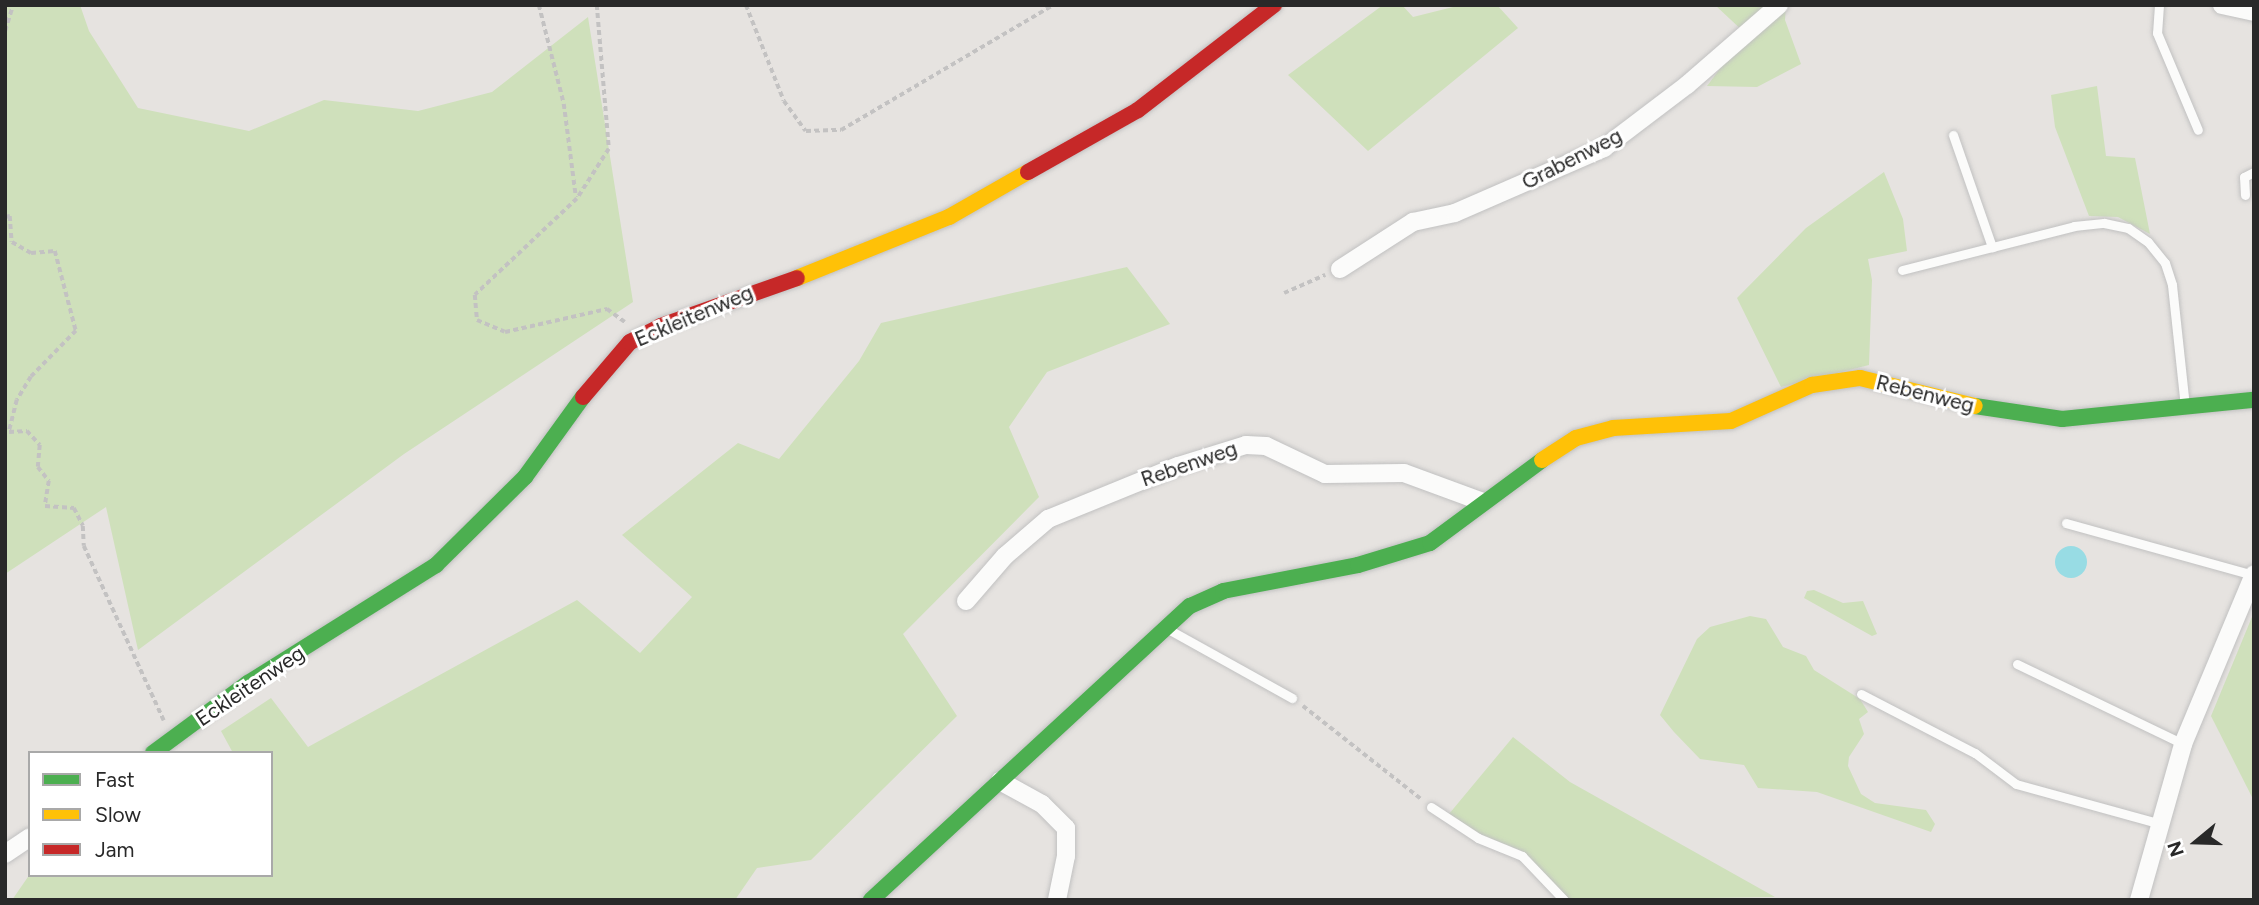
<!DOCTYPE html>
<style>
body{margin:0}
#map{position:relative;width:2259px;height:905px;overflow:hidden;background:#e6e3e0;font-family:Figtree,sans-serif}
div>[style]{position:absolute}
.green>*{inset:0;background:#cfe0bb}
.water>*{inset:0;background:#98dce4}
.round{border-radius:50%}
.path>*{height:3.5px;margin-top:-1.75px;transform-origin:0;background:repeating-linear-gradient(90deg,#c3c2c2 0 5px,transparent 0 8.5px)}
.roads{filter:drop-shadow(0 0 2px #c1c1c1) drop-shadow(0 0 2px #c1c1c1)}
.lane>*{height:9px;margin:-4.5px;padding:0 4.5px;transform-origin:4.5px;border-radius:4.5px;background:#fbfbfa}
.street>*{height:18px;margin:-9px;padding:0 9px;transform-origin:9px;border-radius:9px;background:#fbfbfa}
.fast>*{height:16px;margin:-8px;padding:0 8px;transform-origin:8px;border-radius:8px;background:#4caf50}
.slow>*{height:16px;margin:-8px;padding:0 8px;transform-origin:8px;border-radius:8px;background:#ffc107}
.jam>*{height:16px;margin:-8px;padding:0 8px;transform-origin:8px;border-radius:8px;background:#c62828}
span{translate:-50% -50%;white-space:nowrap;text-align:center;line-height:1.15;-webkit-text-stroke:6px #fff;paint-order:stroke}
.street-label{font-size:21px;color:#292929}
.frame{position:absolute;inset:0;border:7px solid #292929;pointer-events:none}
.legend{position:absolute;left:28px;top:751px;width:245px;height:126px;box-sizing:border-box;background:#fff;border:2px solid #a9a9a9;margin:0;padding:9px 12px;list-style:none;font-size:21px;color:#292929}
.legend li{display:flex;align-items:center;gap:14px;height:35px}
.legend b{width:35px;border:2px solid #a9a9a9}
.north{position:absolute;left:2161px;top:807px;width:70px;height:70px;-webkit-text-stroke:5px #fff;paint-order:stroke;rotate:251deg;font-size:19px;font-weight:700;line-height:28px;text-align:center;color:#292929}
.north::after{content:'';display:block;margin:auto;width:24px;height:32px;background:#292929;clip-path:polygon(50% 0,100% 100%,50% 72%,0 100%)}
</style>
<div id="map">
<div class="green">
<i style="clip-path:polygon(5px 5px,80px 5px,89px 31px,138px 108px,249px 131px,324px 100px,418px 111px,492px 92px,588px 17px,633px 302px,404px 454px,138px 650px,106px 507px,5px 574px)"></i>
<i style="clip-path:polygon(1383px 5px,1402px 5px,1413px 17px,1461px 5px,1497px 5px,1518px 28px,1368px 151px,1288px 75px)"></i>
<i style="clip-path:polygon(1715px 5px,1786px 5px,1785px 20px,1801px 64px,1757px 87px,1707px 86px,1746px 34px)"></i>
<i style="clip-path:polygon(2097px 86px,2106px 156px,2135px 158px,2150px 234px,2118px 217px,2089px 216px,2055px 127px,2051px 95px)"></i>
<i style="clip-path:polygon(1884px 172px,1903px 219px,1907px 251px,1868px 259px,1872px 280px,1869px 365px,1781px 387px,1737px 298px,1806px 228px)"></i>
<i style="clip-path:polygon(1127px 267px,1170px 324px,1047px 372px,1009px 427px,1039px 497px,903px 634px,957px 716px,811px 860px,757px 868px,735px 900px,12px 900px,30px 874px,271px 875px,271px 753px,233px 753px,221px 731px,271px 698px,308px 747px,577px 600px,640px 653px,692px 597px,622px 535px,738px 443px,779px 459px,859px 361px,881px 323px)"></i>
<i style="clip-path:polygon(1814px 590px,1843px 603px,1863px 601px,1877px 634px,1872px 636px,1804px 598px,1807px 591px)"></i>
<i style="clip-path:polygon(2254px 612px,2254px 801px,2211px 716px)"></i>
<i style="clip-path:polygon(1750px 616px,1766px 619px,1783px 647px,1806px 656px,1814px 670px,1860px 699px,1868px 712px,1859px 719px,1864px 734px,1849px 757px,1848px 766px,1861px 794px,1875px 803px,1926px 810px,1935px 824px,1931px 832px,1817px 792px,1758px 788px,1744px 765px,1700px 759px,1674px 732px,1660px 715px,1697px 639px,1710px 627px)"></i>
<i style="clip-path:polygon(1513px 737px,1570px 782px,1775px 897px,1569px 900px,1524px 852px,1480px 834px,1449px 814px)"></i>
</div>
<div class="water">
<i class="round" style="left:2055px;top:546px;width:32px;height:32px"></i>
</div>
<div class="path">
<i style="left:539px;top:5px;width:102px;rotate:75.8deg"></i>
<i style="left:564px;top:104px;width:94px;rotate:82.6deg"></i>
<i style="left:597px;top:5px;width:144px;rotate:85.2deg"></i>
<i style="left:609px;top:149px;width:59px;rotate:122.6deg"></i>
<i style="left:577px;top:199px;width:140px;rotate:136.7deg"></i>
<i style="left:475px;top:295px;width:25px;rotate:85deg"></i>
<i style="left:477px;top:320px;width:30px;rotate:23deg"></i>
<i style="left:505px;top:332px;width:105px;rotate:-12.7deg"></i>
<i style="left:607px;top:309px;width:22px;rotate:36deg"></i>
<i style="left:746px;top:5px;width:103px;rotate:68.4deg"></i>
<i style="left:784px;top:101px;width:37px;rotate:54deg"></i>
<i style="left:806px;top:131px;width:35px;rotate:-2deg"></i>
<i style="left:841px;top:130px;width:246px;rotate:-30.5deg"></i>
<i style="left:5px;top:31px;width:27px;rotate:-73deg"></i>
<i style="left:5px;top:217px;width:5px;rotate:-11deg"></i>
<i style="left:10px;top:216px;width:26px;rotate:86deg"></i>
<i style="left:12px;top:242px;width:22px;rotate:30deg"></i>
<i style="left:31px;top:253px;width:24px;rotate:-5deg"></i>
<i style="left:55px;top:251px;width:83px;rotate:75.3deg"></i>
<i style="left:76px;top:331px;width:64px;rotate:134.4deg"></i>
<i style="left:31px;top:377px;width:27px;rotate:121deg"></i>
<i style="left:17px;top:400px;width:33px;rotate:104deg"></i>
<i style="left:9px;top:432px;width:18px;rotate:-3deg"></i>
<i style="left:27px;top:431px;width:19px;rotate:47deg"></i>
<i style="left:40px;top:445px;width:22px;rotate:95deg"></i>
<i style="left:38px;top:467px;width:18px;rotate:52deg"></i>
<i style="left:49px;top:481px;width:25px;rotate:99deg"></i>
<i style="left:45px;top:506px;width:29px;rotate:4deg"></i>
<i style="left:74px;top:508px;width:20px;rotate:63deg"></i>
<i style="left:83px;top:526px;width:20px;rotate:87deg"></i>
<i style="left:84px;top:546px;width:192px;rotate:65.4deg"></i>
<i style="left:1284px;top:293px;width:45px;rotate:-23.7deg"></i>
<i style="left:1303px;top:706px;width:150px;rotate:38.2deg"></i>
</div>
<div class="roads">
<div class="lane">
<i style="left:2159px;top:5px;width:28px;rotate:94deg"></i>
<i style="left:2157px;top:33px;width:105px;rotate:67.1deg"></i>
<i style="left:1953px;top:135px;width:119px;rotate:70.8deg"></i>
<i style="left:2245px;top:195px;width:18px;rotate:-93deg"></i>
<i style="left:2244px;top:177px;width:11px;rotate:-27deg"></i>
<i style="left:1902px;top:270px;width:178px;rotate:-14.3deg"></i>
<i style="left:2074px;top:226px;width:30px;rotate:-6deg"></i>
<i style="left:2104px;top:223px;width:25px;rotate:12deg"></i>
<i style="left:2128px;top:228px;width:24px;rotate:35deg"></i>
<i style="left:2148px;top:242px;width:27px;rotate:51deg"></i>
<i style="left:2165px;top:263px;width:23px;rotate:72deg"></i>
<i style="left:2172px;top:285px;width:122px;rotate:83.9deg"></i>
<i style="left:2066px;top:523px;width:194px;rotate:15.5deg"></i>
<i style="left:1168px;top:629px;width:142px;rotate:29.1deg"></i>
<i style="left:2017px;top:664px;width:184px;rotate:25.7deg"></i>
<i style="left:1861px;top:694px;width:128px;rotate:27.4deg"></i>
<i style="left:1975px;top:753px;width:51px;rotate:37.1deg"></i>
<i style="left:2016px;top:784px;width:150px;rotate:15.4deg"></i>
<i style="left:1431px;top:807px;width:56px;rotate:33.4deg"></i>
<i style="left:1478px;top:838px;width:48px;rotate:22.2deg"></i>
<i style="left:1522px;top:856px;width:61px;rotate:46.3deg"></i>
</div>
<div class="street">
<i style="left:2222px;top:5px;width:33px;rotate:12deg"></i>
<i style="left:1340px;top:269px;width:87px;rotate:-32.8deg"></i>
<i style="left:1413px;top:222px;width:43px;rotate:-12.1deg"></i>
<i style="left:1455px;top:213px;width:163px;rotate:-23.6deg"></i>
<i style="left:1604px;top:148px;width:104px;rotate:-37.2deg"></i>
<i style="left:1687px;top:85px;width:122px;rotate:-41deg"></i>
<i style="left:966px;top:601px;width:60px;rotate:-49.1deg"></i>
<i style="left:1005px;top:556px;width:57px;rotate:-40.7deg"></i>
<i style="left:1048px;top:519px;width:140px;rotate:-22.2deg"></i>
<i style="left:1178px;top:466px;width:71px;rotate:-17.2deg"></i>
<i style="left:1246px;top:445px;width:20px;rotate:3deg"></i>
<i style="left:1266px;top:446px;width:65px;rotate:25.4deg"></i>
<i style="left:1325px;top:474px;width:79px;rotate:-0.7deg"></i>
<i style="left:1404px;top:473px;width:84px;rotate:20.2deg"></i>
<i style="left:1000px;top:781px;width:48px;rotate:28.7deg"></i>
<i style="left:1042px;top:804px;width:34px;rotate:45deg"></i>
<i style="left:1066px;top:828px;width:28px;rotate:90deg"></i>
<i style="left:1066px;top:856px;width:45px;rotate:101.6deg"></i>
<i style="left:5px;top:854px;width:30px;rotate:-34deg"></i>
<i style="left:2139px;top:900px;width:162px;rotate:-74.2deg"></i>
<i style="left:2183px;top:744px;width:184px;rotate:-67.3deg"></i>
</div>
<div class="fast">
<i style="left:1975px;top:406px;width:88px;rotate:8.5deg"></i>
<i style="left:2062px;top:419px;width:193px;rotate:-5.7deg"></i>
<i style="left:153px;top:753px;width:118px;rotate:-36.4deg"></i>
<i style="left:248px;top:683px;width:222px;rotate:-32.1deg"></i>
<i style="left:436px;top:565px;width:125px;rotate:-44.7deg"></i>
<i style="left:525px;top:477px;width:99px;rotate:-54.1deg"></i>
<i style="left:871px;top:900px;width:434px;rotate:-42.7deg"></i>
<i style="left:1190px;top:606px;width:36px;rotate:-24deg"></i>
<i style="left:1223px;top:591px;width:137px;rotate:-10.9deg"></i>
<i style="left:1358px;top:565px;width:75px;rotate:-17deg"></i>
<i style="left:1430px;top:543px;width:139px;rotate:-36.5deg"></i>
</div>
<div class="slow">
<i style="left:797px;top:278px;width:164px;rotate:-21.9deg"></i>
<i style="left:949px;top:217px;width:91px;rotate:-29.7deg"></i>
<i style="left:1542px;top:460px;width:40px;rotate:-32.9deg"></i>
<i style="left:1576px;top:438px;width:38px;rotate:-15deg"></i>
<i style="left:1613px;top:428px;width:118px;rotate:-3.4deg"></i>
<i style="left:1731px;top:421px;width:89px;rotate:-24deg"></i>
<i style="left:1812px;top:385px;width:49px;rotate:-8.3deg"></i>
<i style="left:1860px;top:378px;width:118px;rotate:13.7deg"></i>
</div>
<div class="jam">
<i style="left:1028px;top:172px;width:126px;rotate:-29.4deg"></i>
<i style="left:1138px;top:110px;width:172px;rotate:-37.7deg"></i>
<i style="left:583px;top:397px;width:72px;rotate:-49.5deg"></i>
<i style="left:630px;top:342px;width:35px;rotate:-27deg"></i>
<i style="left:661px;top:326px;width:144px;rotate:-19.4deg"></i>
</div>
</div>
<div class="street-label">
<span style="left:1572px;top:159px;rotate:-27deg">Grabenweg</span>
<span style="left:694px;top:316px;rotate:-23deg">Eckleitenweg</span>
<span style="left:1925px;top:394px;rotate:14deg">Rebenweg</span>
<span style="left:1189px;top:464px;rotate:-19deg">Rebenweg</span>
<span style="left:250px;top:686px;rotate:-34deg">Eckleitenweg</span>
</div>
<div class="frame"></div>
<ul class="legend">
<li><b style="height:9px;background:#4caf50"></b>Fast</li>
<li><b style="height:9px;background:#ffc107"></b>Slow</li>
<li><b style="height:9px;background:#c62828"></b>Jam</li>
</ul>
<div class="north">N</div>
</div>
